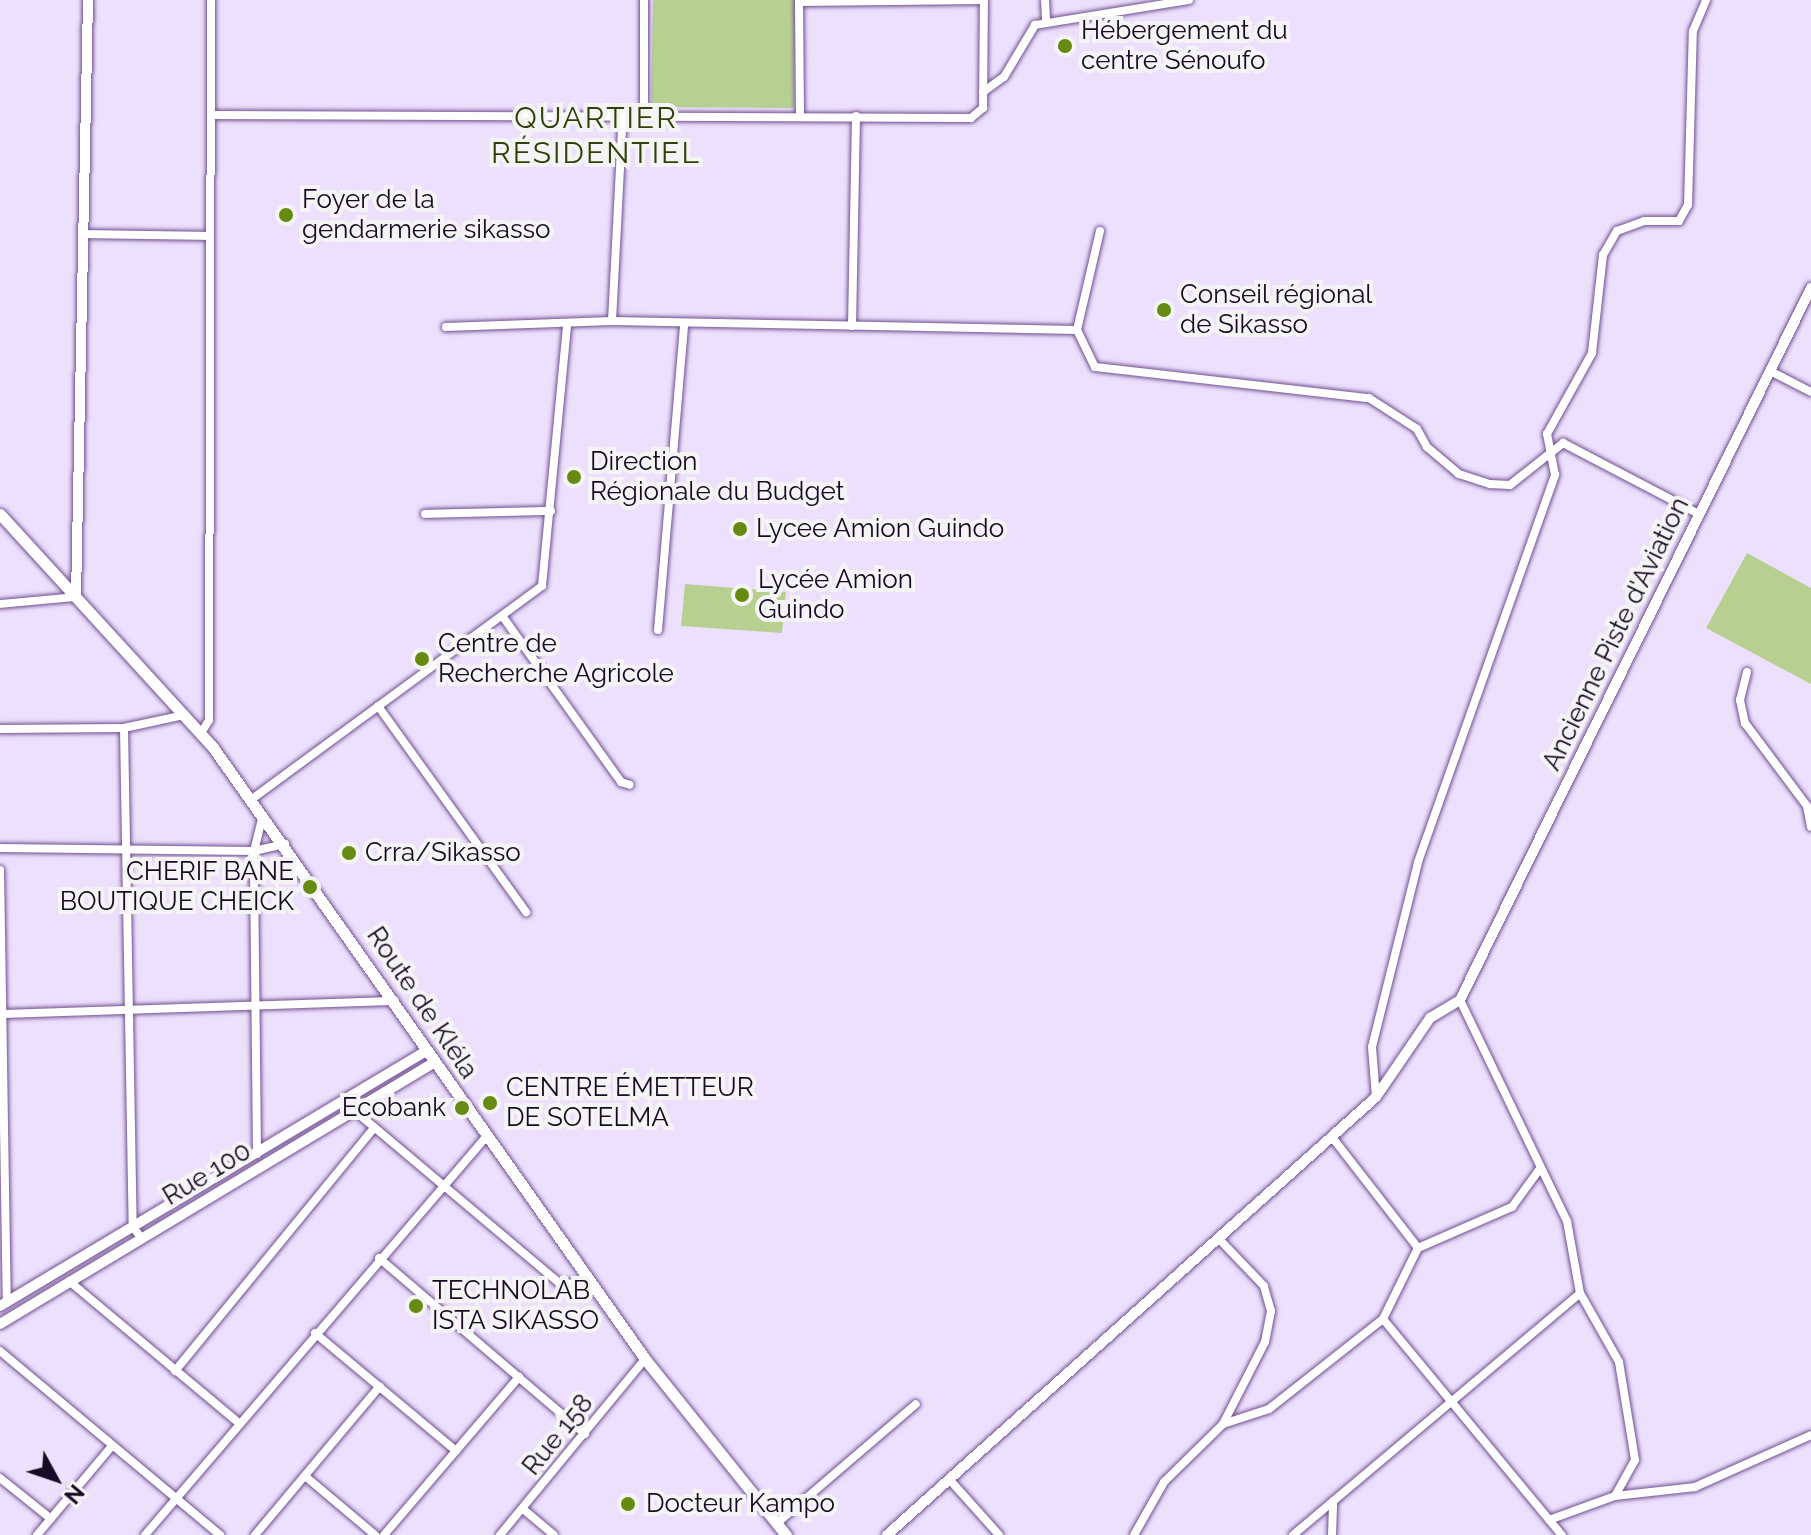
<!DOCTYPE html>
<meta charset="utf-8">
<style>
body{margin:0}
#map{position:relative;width:1811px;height:1535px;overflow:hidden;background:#ede0fd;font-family:Raleway,sans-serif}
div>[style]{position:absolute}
.green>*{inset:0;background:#b7d092}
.roads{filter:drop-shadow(0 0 2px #705090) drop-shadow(0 0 2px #705090)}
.minor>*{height:8px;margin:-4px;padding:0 4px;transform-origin:4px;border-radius:4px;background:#fff}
.tertiary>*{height:10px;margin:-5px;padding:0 5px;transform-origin:5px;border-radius:5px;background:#fff}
.secondary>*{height:11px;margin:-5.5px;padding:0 5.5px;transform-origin:5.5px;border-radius:5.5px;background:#fff}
.dots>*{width:22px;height:22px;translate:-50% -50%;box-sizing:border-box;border:4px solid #f4f4f4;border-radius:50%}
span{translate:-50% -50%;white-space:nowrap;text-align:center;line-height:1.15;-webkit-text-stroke:8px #f4f4f4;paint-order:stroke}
.poi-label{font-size:26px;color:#170a24}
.left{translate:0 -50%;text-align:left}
.right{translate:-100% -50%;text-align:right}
.street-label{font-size:26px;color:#170a24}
.quarter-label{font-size:30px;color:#2f4009;letter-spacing:2px}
.north{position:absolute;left:16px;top:1439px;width:80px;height:80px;-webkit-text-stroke:6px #f4f4f4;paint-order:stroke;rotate:130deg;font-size:22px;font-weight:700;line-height:32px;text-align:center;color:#170a24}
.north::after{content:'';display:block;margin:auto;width:28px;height:36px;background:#170a24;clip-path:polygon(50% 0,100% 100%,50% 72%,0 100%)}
</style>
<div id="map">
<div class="green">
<i style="clip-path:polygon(653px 0,795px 0,794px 108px,651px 107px)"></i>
<i style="clip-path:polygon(1747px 553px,1811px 588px,1811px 684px,1706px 628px)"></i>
<i style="clip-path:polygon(685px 584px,786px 592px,782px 633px,681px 626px)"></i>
</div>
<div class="roads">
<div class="minor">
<i style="left:799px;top:0;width:115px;rotate:89.5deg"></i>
<i style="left:1045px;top:0;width:22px;rotate:87deg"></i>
<i style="left:799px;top:2px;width:185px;rotate:-0.6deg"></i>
<i style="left:983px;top:92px;width:26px;rotate:-36deg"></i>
<i style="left:1004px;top:77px;width:61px;rotate:-59.2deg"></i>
<i style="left:1035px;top:25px;width:156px;rotate:-9.2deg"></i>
<i style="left:644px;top:113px;width:113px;rotate:-90deg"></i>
<i style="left:212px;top:115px;width:759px;rotate:0.23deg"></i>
<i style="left:971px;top:118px;width:16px;rotate:-40deg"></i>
<i style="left:983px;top:108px;width:108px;rotate:-89.5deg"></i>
<i style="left:1100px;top:231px;width:102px;rotate:103.1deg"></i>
<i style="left:1077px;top:330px;width:41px;rotate:64.1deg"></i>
<i style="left:1095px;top:367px;width:276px;rotate:6.5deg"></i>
<i style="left:1369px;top:398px;width:57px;rotate:32.9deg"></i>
<i style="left:1417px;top:429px;width:21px;rotate:61deg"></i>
<i style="left:1427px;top:447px;width:42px;rotate:40.2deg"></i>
<i style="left:1459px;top:474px;width:33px;rotate:18deg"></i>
<i style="left:1490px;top:484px;width:20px;rotate:3deg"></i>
<i style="left:1510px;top:485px;width:68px;rotate:-38.4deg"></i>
<i style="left:1563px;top:443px;width:153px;rotate:27.6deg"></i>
<i style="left:84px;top:234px;width:126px;rotate:0.9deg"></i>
<i style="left:612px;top:321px;width:208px;rotate:-87deg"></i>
<i style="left:852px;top:326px;width:210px;rotate:-88.9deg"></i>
<i style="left:446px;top:327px;width:166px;rotate:-2.1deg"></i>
<i style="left:612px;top:321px;width:465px;rotate:1.1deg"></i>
<i style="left:1770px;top:371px;width:46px;rotate:27.1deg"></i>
<i style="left:425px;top:514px;width:126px;rotate:-1.4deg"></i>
<i style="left:0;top:604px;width:76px;rotate:-5.3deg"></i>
<i style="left:503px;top:617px;width:203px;rotate:54.4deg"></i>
<i style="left:621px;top:782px;width:9px;rotate:18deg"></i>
<i style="left:658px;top:630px;width:307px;rotate:-85.1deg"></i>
<i style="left:1747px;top:672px;width:29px;rotate:104deg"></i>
<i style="left:1740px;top:700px;width:24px;rotate:78deg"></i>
<i style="left:1745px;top:723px;width:104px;rotate:53.2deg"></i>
<i style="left:1807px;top:806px;width:21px;rotate:79deg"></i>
<i style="left:378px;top:706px;width:254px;rotate:54.3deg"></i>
<i style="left:124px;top:728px;width:499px;rotate:89deg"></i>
<i style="left:133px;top:1227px;width:15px;rotate:53deg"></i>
<i style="left:0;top:729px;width:124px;rotate:-0.5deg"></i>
<i style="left:124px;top:728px;width:61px;rotate:-12.2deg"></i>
<i style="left:201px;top:733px;width:15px;rotate:-58deg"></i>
<i style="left:209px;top:720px;width:720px;rotate:-89.84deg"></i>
<i style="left:252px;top:799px;width:360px;rotate:-36.3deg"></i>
<i style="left:542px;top:586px;width:261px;rotate:-84.5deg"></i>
<i style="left:0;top:848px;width:254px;rotate:0.7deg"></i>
<i style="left:254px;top:851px;width:32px;rotate:-13deg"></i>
<i style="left:0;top:870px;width:432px;rotate:89.1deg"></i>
<i style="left:1460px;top:1000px;width:246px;rotate:64.2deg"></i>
<i style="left:1567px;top:1221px;width:73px;rotate:79.8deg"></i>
<i style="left:1580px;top:1293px;width:79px;rotate:60.5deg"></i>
<i style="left:1619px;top:1362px;width:99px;rotate:80.7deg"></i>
<i style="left:1635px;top:1460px;width:41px;rotate:119.1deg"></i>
<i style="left:0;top:1014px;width:395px;rotate:-1.9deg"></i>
<i style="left:1376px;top:1097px;width:50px;rotate:-94.6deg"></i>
<i style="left:1372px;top:1047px;width:191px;rotate:-76deg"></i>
<i style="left:1418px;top:862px;width:411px;rotate:-70.5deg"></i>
<i style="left:1555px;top:475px;width:42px;rotate:-101deg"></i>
<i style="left:1547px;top:434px;width:93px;rotate:-60.9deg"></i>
<i style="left:1592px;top:353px;width:99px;rotate:-83.6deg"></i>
<i style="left:1603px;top:255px;width:28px;rotate:-60deg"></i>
<i style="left:1617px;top:231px;width:29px;rotate:-20deg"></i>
<i style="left:1644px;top:221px;width:35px"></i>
<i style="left:1679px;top:221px;width:18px;rotate:-61deg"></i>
<i style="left:1688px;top:205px;width:174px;rotate:-88.4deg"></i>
<i style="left:1693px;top:31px;width:34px;rotate:-67deg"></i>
<i style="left:355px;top:1111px;width:267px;rotate:40.1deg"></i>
<i style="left:559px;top:1283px;width:34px;rotate:3deg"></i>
<i style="left:1332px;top:1137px;width:140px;rotate:52.2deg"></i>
<i style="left:257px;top:1154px;width:303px;rotate:-90.6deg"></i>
<i style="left:254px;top:851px;width:37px;rotate:-76deg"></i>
<i style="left:379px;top:1258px;width:271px;rotate:40.5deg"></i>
<i style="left:69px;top:1281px;width:222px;rotate:39.9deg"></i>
<i style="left:1383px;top:1319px;width:281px;rotate:50.4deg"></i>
<i style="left:315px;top:1333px;width:184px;rotate:39.9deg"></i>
<i style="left:0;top:1351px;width:287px;rotate:39.9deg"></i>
<i style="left:175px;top:1371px;width:314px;rotate:-50.7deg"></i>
<i style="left:1223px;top:1424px;width:48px;rotate:-18.1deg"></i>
<i style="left:1269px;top:1409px;width:145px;rotate:-38.3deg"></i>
<i style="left:1383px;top:1319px;width:79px;rotate:-63.8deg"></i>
<i style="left:1418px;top:1248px;width:103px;rotate:-23.6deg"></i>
<i style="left:1512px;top:1207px;width:46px;rotate:-53.9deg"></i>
<i style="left:305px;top:1476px;width:92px;rotate:40.1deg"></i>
<i style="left:0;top:1478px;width:65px;rotate:38.8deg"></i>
<i style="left:949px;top:1479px;width:75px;rotate:48.2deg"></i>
<i style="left:523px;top:1509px;width:40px;rotate:40deg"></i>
<i style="left:1549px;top:1520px;width:70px;rotate:-20deg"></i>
<i style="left:1615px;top:1496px;width:81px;rotate:-6.4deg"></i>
<i style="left:1695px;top:1487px;width:127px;rotate:-24.1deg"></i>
<i style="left:776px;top:1524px;width:184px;rotate:-40.6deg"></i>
<i style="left:37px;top:1535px;width:116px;rotate:-49.9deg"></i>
<i style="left:145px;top:1535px;width:524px;rotate:-49.41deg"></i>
<i style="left:255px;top:1535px;width:194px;rotate:-50deg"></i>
<i style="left:384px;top:1535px;width:208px;rotate:-49.5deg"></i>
<i style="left:500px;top:1535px;width:228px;rotate:-50.5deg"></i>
<i style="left:1134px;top:1535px;width:61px;rotate:-60.5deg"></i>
<i style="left:1164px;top:1482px;width:83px;rotate:-44.5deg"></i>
<i style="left:1223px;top:1424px;width:92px;rotate:-62.9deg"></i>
<i style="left:1265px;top:1342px;width:32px;rotate:-79deg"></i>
<i style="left:1271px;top:1311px;width:26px;rotate:-106deg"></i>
<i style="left:1264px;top:1286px;width:65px;rotate:-133.8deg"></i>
<i style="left:1293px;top:1535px;width:375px;rotate:-40.1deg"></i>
<i style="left:1332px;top:1535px;width:34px;rotate:-88deg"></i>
</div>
<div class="tertiary">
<i style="left:76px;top:597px;width:597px;rotate:-88.85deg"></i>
<i style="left:0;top:1306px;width:498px;rotate:-30.9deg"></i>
<i style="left:0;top:1324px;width:508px;rotate:-31.06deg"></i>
<i style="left:887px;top:1535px;width:656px;rotate:-41.85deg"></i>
<i style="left:1376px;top:1097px;width:96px;rotate:-55.6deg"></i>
<i style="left:1430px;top:1018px;width:35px;rotate:-31deg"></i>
<i style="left:1460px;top:1000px;width:794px;rotate:-63.76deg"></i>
</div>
<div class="secondary">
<i style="left:0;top:514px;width:314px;rotate:47.6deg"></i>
<i style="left:212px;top:746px;width:751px;rotate:54.76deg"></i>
<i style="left:645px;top:1359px;width:226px;rotate:51.3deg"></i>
</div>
</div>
<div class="dots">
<i style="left:1065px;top:46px;background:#678b12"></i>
<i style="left:286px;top:215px;background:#678b12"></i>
<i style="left:1164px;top:310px;background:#678b12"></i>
<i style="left:574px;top:477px;background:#678b12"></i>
<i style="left:740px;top:529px;background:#678b12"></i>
<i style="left:742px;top:595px;background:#678b12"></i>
<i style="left:422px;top:659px;background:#678b12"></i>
<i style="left:349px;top:853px;background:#678b12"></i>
<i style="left:310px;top:887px;background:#678b12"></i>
<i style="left:490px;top:1103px;background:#678b12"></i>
<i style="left:462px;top:1108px;background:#678b12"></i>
<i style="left:416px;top:1306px;background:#678b12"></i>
<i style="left:628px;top:1504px;background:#678b12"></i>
</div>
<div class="poi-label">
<span class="left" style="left:1081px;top:46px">Hébergement du<br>centre Sénoufo</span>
<span class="left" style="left:302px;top:215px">Foyer de la<br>gendarmerie sikasso</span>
<span class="left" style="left:1180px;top:310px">Conseil régional<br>de Sikasso</span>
<span class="left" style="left:590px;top:477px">Direction<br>Régionale du Budget</span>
<span class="left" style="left:756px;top:529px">Lycee Amion Guindo</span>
<span class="left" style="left:758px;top:595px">Lycée Amion<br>Guindo</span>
<span class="left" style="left:438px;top:659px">Centre de<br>Recherche Agricole</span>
<span class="left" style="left:365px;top:853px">Crra/Sikasso</span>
<span class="right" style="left:294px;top:887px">CHERIF BANE<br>BOUTIQUE CHEICK</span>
<span class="left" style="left:506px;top:1103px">CENTRE ÉMETTEUR<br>DE SOTELMA</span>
<span class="right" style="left:446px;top:1108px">Ecobank</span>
<span class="left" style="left:432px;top:1306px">TECHNOLAB<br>ISTA SIKASSO</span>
<span class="left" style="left:646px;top:1504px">Docteur Kampo</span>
</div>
<div class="street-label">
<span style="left:1616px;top:634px;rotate:-64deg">Ancienne Piste d'Aviation</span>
<span style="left:422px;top:1003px;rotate:56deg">Route de Kléla</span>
<span style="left:207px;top:1174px;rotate:-31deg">Rue 100</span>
<span style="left:558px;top:1435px;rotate:-51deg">Rue 158</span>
</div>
<div class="quarter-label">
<span style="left:596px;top:135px">QUARTIER<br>RÉSIDENTIEL</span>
</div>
<div class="north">N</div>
</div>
